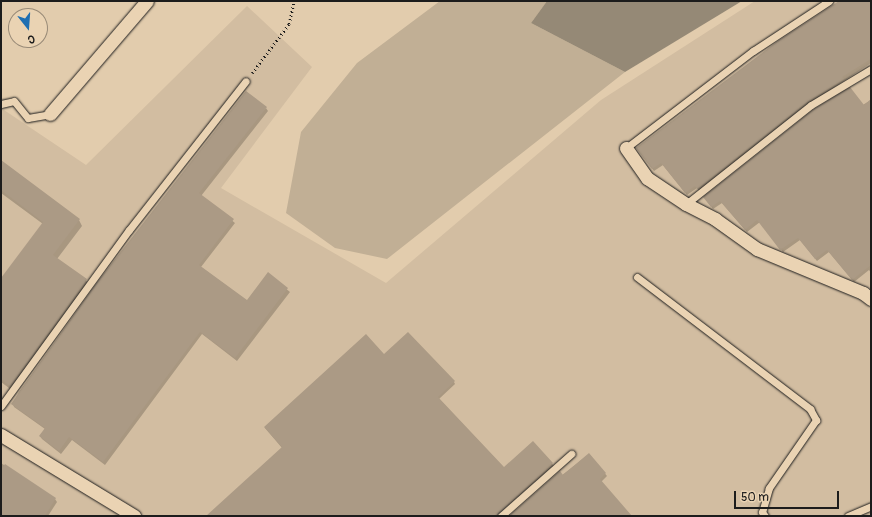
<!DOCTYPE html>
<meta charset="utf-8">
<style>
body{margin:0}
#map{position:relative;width:872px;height:517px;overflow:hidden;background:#e2ccad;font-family:Pangolin,sans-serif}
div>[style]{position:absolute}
.built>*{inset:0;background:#d2bda1}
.green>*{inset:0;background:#c1af95}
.water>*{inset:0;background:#958976}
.shadow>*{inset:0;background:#0003}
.building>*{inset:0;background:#ab9a85}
.path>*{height:2.5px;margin-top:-1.25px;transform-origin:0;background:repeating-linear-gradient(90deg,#1c1c1c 0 1px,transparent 0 4px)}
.roads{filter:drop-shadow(0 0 1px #1c1c1c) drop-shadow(0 0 1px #1c1c1c)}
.lane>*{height:7px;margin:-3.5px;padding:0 3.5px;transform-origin:3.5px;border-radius:3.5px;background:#ead3b3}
.street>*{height:13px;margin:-6.5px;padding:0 6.5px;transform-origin:6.5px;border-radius:6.5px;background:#ead3b3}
span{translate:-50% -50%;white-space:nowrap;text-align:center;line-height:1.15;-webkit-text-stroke:3.5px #ead3b3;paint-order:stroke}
.frame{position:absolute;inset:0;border:2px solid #1c1c1c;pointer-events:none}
.north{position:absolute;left:8px;top:8px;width:40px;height:40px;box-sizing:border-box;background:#ead3b3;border:1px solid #988a77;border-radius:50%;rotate:163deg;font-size:11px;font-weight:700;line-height:16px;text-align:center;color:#1c1c1c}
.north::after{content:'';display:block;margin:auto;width:14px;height:18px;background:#1f6fb2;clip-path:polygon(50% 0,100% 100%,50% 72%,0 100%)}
.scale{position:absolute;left:734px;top:491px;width:105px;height:18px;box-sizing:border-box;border:2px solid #1c1c1c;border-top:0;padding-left:5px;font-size:12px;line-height:14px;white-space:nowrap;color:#1c1c1c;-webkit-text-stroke:3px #ead3b3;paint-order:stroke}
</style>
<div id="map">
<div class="built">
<i style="clip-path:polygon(755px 1px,871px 1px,871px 516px,1px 516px,1px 108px,86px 165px,247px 6px,312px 67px,221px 188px,386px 283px,601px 100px)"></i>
</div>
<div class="green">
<i style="clip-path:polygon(440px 1px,547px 1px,531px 23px,625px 72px,387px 259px,335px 248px,286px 213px,301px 132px,357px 63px)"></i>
</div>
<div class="water">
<i style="clip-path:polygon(547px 1px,742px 1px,625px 72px,531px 23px)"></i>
</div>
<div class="shadow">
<i style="clip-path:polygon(841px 1px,871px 1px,871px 63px,809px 104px,699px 191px,697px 188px,687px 195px,663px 165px,654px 171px,639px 151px)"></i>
<i style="clip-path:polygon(871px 100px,871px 273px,869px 270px,854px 282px,829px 252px,817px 261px,800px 240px,783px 252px,760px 222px,747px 232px,722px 203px,713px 209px,706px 200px)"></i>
<i style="clip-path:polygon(266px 108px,268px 111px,201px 196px,235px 223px,201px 267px,247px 301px,268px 274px,290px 292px,237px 361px,202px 334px,105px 465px,72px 440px,61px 454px,42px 439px,40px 436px,45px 429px,14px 407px,13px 404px,19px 392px,96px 286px)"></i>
<i style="clip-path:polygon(1px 161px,79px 220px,82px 226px,57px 259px,86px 280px,89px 286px,13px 391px,1px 382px,1px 280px,43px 224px,1px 193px)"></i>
<i style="clip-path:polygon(384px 355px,454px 382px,455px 384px,439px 399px,504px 468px,533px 442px,554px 466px,499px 516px,211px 516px,282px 448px,265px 428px)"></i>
<i style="clip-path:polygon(589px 454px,607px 476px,601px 482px,631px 516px,510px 516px)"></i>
<i style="clip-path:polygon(1px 463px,55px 499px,57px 502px,48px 516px,1px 516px)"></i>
</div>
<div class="building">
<i style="clip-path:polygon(839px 1px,871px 1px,871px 59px,842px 77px,844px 79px,808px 101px,697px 189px,695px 186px,685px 193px,661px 163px,652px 169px,636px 148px,778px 41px)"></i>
<i style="clip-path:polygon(850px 87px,864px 105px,871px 99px,871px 265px,852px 280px,827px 250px,815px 259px,798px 238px,780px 250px,757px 220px,745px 230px,720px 201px,711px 207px,703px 197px,814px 109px)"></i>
<i style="clip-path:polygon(246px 91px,267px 107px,199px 193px,234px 219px,199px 265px,247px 300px,268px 272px,288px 288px,235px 358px,200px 332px,103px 462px,69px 437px,59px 451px,39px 436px,45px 428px,11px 404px,95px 285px)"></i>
<i style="clip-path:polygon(1px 160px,80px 219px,53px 255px,87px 279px,10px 386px,1px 379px,1px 278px,43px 222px,1px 190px)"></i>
<i style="clip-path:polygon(408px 332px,455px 381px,438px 397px,504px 467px,533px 441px,553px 463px,496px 516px,206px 516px,282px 447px,264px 427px,366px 334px,384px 354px)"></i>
<i style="clip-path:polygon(589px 453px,606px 473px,600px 479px,632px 516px,509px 516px,560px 471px,563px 475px)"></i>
<i style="clip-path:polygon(5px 464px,56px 498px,45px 516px,1px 516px,1px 470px)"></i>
</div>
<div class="path">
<i style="left:252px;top:73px;width:61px;rotate:-52.9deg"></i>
<i style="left:289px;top:24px;width:24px;rotate:-78deg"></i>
</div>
<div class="roads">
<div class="lane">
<i style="left:1px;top:104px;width:13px;rotate:-13deg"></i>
<i style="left:14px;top:101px;width:22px;rotate:51deg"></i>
<i style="left:28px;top:118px;width:22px;rotate:-10deg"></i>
<i style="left:626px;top:148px;width:160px;rotate:-37.4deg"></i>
<i style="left:753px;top:51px;width:91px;rotate:-33.3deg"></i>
<i style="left:686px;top:204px;width:159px;rotate:-38.4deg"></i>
<i style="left:811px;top:105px;width:70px;rotate:-31deg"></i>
<i style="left:637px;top:277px;width:218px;rotate:37.3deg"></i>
<i style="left:810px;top:409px;width:13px;rotate:61deg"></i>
<i style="left:816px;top:420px;width:83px;rotate:124.7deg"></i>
<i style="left:769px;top:488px;width:25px;rotate:106deg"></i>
<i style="left:762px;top:512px;width:5px;rotate:53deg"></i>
<i style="left:1px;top:406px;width:218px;rotate:-54deg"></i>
<i style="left:129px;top:230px;width:189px;rotate:-51.9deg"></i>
<i style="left:501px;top:516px;width:94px;rotate:-41.5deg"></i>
<i style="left:848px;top:516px;width:25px;rotate:-23deg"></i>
</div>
<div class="street">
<i style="left:50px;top:114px;width:149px;rotate:-49.4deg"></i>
<i style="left:626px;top:148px;width:37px;rotate:55deg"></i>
<i style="left:647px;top:178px;width:47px;rotate:33.7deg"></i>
<i style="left:686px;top:204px;width:33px;rotate:27deg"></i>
<i style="left:715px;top:219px;width:52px;rotate:35.5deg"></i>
<i style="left:757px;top:249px;width:115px;rotate:22.5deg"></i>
<i style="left:863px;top:293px;width:10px;rotate:37deg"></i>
<i style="left:1px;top:435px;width:156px;rotate:31.3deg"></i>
</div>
</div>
<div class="frame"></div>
<div class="north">С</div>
<div class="scale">50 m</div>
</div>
